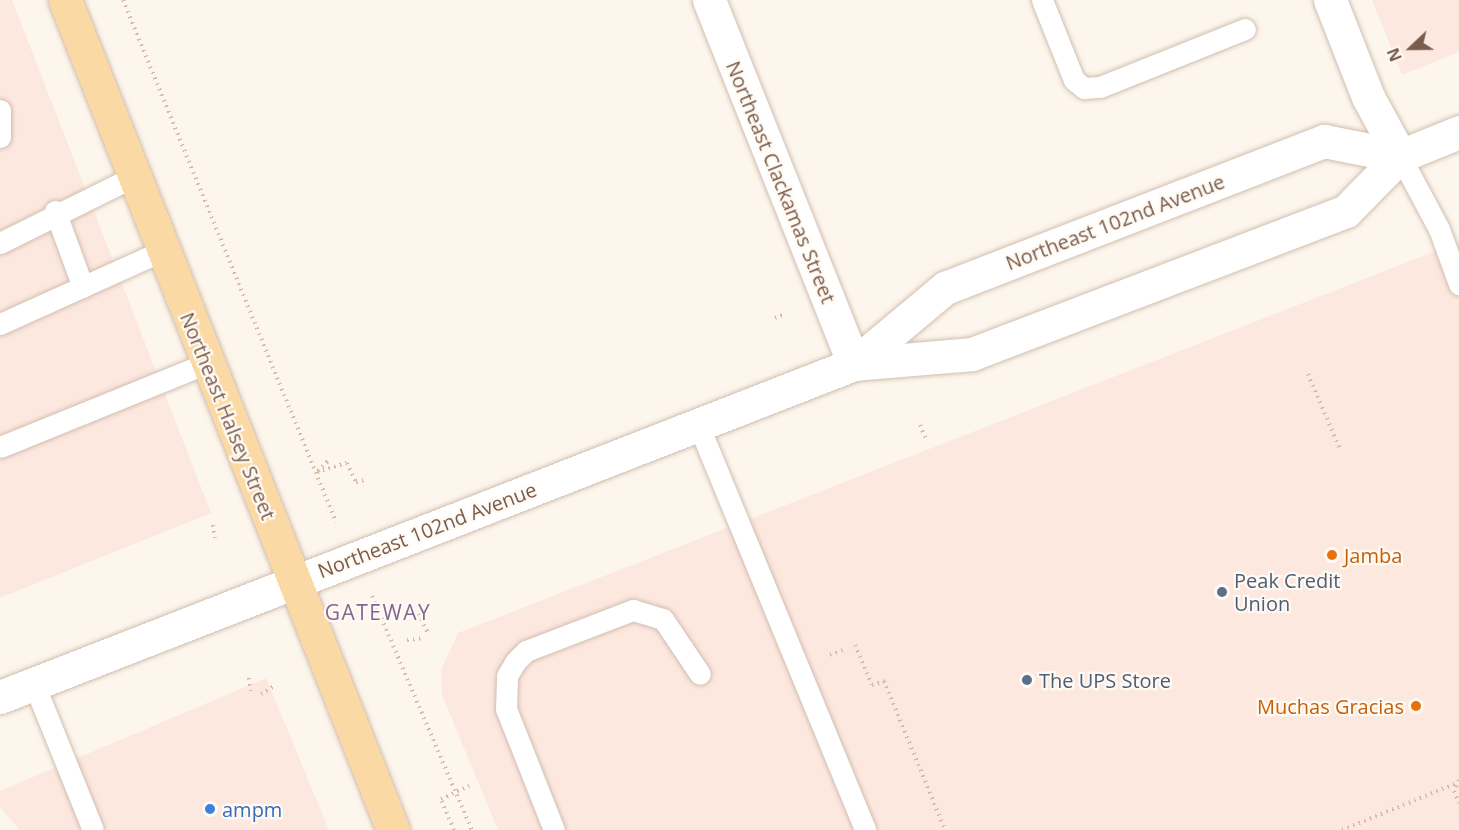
<!DOCTYPE html>
<style>
body{margin:0}
#map{position:relative;width:1459px;height:830px;overflow:hidden;background:#fdf6ec;font-family:"Open Sans",sans-serif}
div>[style]{position:absolute}
.commercial>*{inset:0;background:#fde8e0}
.path>*{height:4px;margin-top:-2px;transform-origin:0;background:repeating-linear-gradient(90deg,#d9b8a5 0 1.5px,transparent 0 6px)}
.roads{filter:drop-shadow(0 0 2px #d1beb0) drop-shadow(0 0 2px #d1beb0)}
.lane>*{height:21px;margin:-10.5px;padding:0 10.5px;transform-origin:10.5px;border-radius:10.5px;background:#fff}
.street>*{height:33px;margin:-16.5px;padding:0 16.5px;transform-origin:16.5px;border-radius:16.5px;background:#fff}
.secondary>*{height:33px;margin:-16.5px;padding:0 16.5px;transform-origin:16.5px;border-radius:16.5px;background:#fff}
.primary>*{height:33px;margin:-16.5px;padding:0 16.5px;transform-origin:16.5px;border-radius:16.5px;background:#fbd9a5}
.dots>*{width:16px;height:16px;translate:-50% -50%;box-sizing:border-box;border:3px solid #fffaf3;border-radius:50%}
span{translate:-50% -50%;white-space:nowrap;text-align:center;line-height:1.15;-webkit-text-stroke:4.5px #fffaf3;paint-order:stroke}
.street-label{font-size:20px;color:#7a5c4d}
.food-label{font-size:20px;color:#c56008}
.left{translate:0 -50%;text-align:left}
.right{translate:-100% -50%;text-align:right}
.service-label{font-size:20px;color:#4e5e75}
.shop-label{font-size:20px;color:#366cbe}
.neighbourhood-label{font-size:21px;color:#846695;letter-spacing:1.5px}
.north{position:absolute;left:1381px;top:18px;width:60px;height:60px;-webkit-text-stroke:4px #fffaf3;paint-order:stroke;rotate:248deg;font-size:16px;font-weight:700;line-height:24px;text-align:center;color:#7a5c4d}
.north::after{content:'';display:block;margin:auto;width:21px;height:27px;background:#7a5c4d;clip-path:polygon(50% 0,100% 100%,50% 72%,0 100%)}
</style>
<div id="map">
<div class="commercial">
<i style="clip-path:polygon(0 0,12px 0,211px 513px,0 598px)"></i>
<i style="clip-path:polygon(1372px 0,1459px 0,1459px 52px,1402px 75px)"></i>
<i style="clip-path:polygon(1459px 242px,1459px 830px,498px 830px,442px 695px,441px 670px,458px 633px)"></i>
<i style="clip-path:polygon(266px 678px,329px 830px,20px 830px,0 807px,0 791px)"></i>
</div>
<div class="path">
<i style="left:123px;top:0;width:564px;rotate:67.8deg"></i>
<i style="left:775px;top:318px;width:11px;rotate:-22deg"></i>
<i style="left:1308px;top:374px;width:82px;rotate:66.9deg"></i>
<i style="left:920px;top:425px;width:15px;rotate:67deg"></i>
<i style="left:318px;top:471px;width:16px;rotate:-45deg"></i>
<i style="left:317px;top:472px;width:31px;rotate:-17deg"></i>
<i style="left:347px;top:463px;width:21px;rotate:65deg"></i>
<i style="left:356px;top:482px;width:9px;rotate:-13deg"></i>
<i style="left:213px;top:525px;width:13px;rotate:81deg"></i>
<i style="left:372px;top:596px;width:254px;rotate:66.9deg"></i>
<i style="left:418px;top:614px;width:21px;rotate:62deg"></i>
<i style="left:407px;top:640px;width:16px;rotate:-7deg"></i>
<i style="left:855px;top:645px;width:43px;rotate:67deg"></i>
<i style="left:872px;top:685px;width:13px;rotate:-18deg"></i>
<i style="left:884px;top:681px;width:161px;rotate:67.7deg"></i>
<i style="left:830px;top:655px;width:17px;rotate:-21deg"></i>
<i style="left:249px;top:678px;width:13px;rotate:81deg"></i>
<i style="left:261px;top:694px;width:17px;rotate:-31deg"></i>
<i style="left:1459px;top:780px;width:12px;rotate:114deg"></i>
<i style="left:1454px;top:791px;width:13px;rotate:67deg"></i>
<i style="left:454px;top:830px;width:34px;rotate:-113deg"></i>
<i style="left:441px;top:799px;width:31px;rotate:-25deg"></i>
<i style="left:1342px;top:830px;width:124px;rotate:-22.2deg"></i>
</div>
<div class="roads">
<div class="lane">
<i style="left:1042px;top:0;width:86px;rotate:68.2deg"></i>
<i style="left:1074px;top:80px;width:13px;rotate:39deg"></i>
<i style="left:1084px;top:88px;width:16px;rotate:-4deg"></i>
<i style="left:1100px;top:87px;width:156px;rotate:-21.8deg"></i>
<i style="left:0;top:110px;width:27px;rotate:90deg"></i>
<i style="left:1400px;top:156px;width:83px;rotate:61.9deg"></i>
<i style="left:1439px;top:229px;width:59px;rotate:70deg"></i>
<i style="left:55px;top:211px;width:81px;rotate:69.8deg"></i>
<i style="left:0;top:243px;width:148px;rotate:-26.4deg"></i>
<i style="left:0;top:324px;width:178px;rotate:-24.3deg"></i>
<i style="left:698px;top:424px;width:439px;rotate:67.6deg"></i>
<i style="left:0;top:447px;width:223px;rotate:-22.1deg"></i>
<i style="left:34px;top:684px;width:157px;rotate:68deg"></i>
<i style="left:554px;top:830px;width:130px;rotate:-111.6deg"></i>
<i style="left:506px;top:709px;width:33px;rotate:-88deg"></i>
<i style="left:507px;top:676px;width:16px;rotate:-60deg"></i>
<i style="left:515px;top:662px;width:16px;rotate:-45deg"></i>
<i style="left:526px;top:651px;width:115px;rotate:-21deg"></i>
<i style="left:633px;top:610px;width:31px;rotate:17deg"></i>
<i style="left:663px;top:619px;width:66px;rotate:56.1deg"></i>
</div>
<div class="street">
<i style="left:709px;top:0;width:392px;rotate:68.3deg"></i>
<i style="left:1330px;top:0;width:104px;rotate:68.6deg"></i>
<i style="left:1368px;top:97px;width:67px;rotate:61.5deg"></i>
</div>
<div class="secondary">
<i style="left:854px;top:364px;width:119px;rotate:-39.9deg"></i>
<i style="left:945px;top:288px;width:407px;rotate:-21.2deg"></i>
<i style="left:1324px;top:141px;width:77px;rotate:11.2deg"></i>
<i style="left:0;top:697px;width:917px;rotate:-21.3deg"></i>
<i style="left:854px;top:364px;width:118px;rotate:-4.8deg"></i>
<i style="left:972px;top:354px;width:400px;rotate:-20.9deg"></i>
<i style="left:1346px;top:211px;width:77px;rotate:-45.5deg"></i>
<i style="left:1400px;top:156px;width:64px;rotate:-22.1deg"></i>
</div>
<div class="primary">
<i style="left:65px;top:0;width:892px;rotate:68.44deg"></i>
</div>
</div>
<div class="dots">
<i style="left:1332px;top:555px;background:#e8710a"></i>
<i style="left:1222px;top:592px;background:#5c6f8a"></i>
<i style="left:1027px;top:680px;background:#5c6f8a"></i>
<i style="left:1416px;top:706px;background:#e8710a"></i>
<i style="left:210px;top:809px;background:#3f7fe0"></i>
</div>
<div class="street-label">
<span style="left:781px;top:182px;rotate:68deg">Northeast Clackamas Street</span>
<span style="left:1115px;top:222px;rotate:-21deg">Northeast 102nd Avenue</span>
<span style="left:228px;top:416px;rotate:68deg">Northeast Halsey Street</span>
<span style="left:427px;top:530px;rotate:-21deg">Northeast 102nd Avenue</span>
</div>
<div class="food-label">
<span class="left" style="left:1344px;top:555px">Jamba</span>
<span class="right" style="left:1404px;top:706px">Muchas Gracias</span>
</div>
<div class="service-label">
<span class="left" style="left:1234px;top:592px">Peak Credit<br>Union</span>
<span class="left" style="left:1039px;top:680px">The UPS Store</span>
</div>
<div class="shop-label">
<span class="left" style="left:222px;top:809px">ampm</span>
</div>
<div class="neighbourhood-label">
<span style="left:378px;top:612px">GATEWAY</span>
</div>
<div class="north">N</div>
</div>
